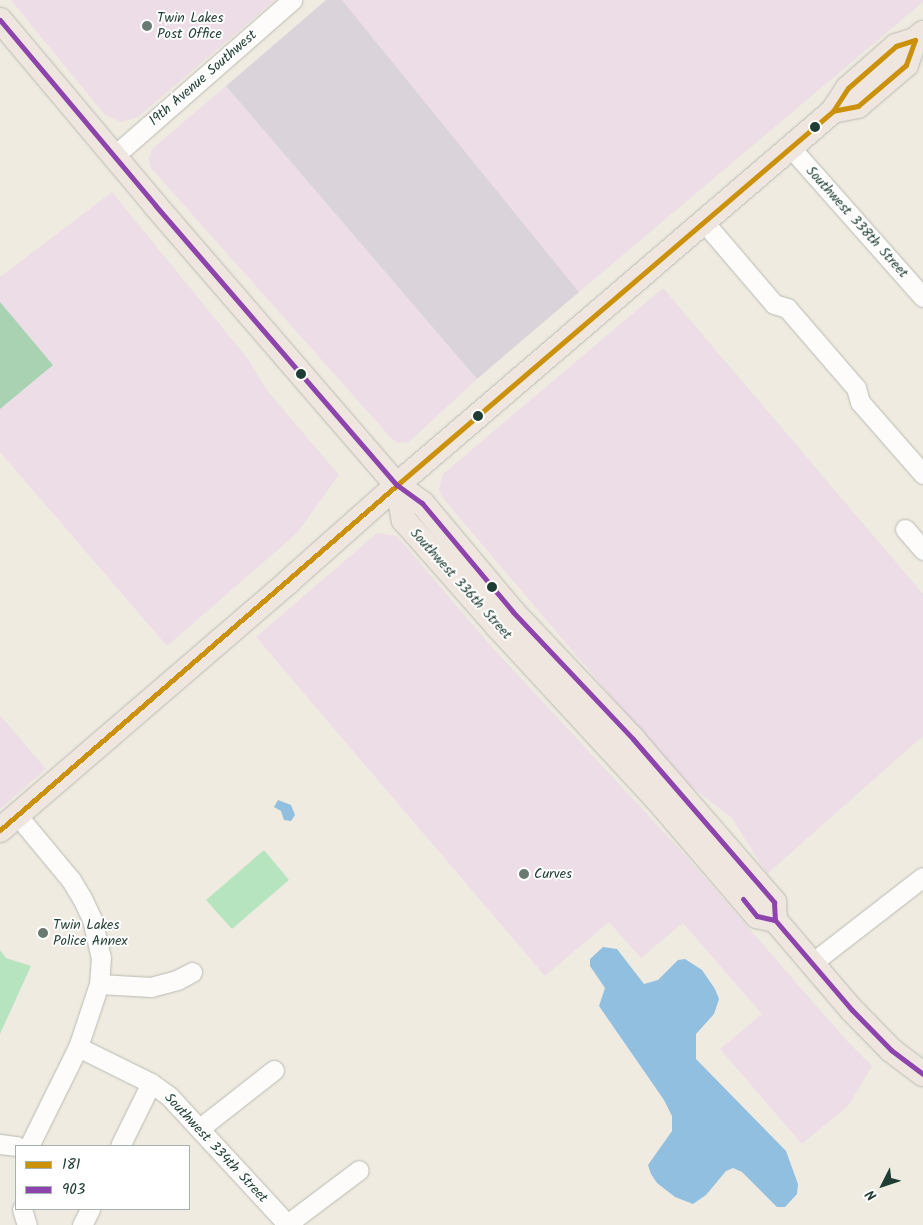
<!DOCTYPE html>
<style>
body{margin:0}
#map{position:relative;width:923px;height:1225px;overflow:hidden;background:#efebe1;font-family:Kalam,sans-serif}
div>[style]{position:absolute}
.built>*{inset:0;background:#eddde6}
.industrial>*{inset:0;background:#dbd3da}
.green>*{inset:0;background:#b6e4bf}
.forest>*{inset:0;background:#a8d2b1}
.water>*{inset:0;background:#91bfdf}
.roads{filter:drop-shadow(0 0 1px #b9bab3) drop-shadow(0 0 1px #b9bab3)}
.minor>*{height:19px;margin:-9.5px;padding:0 9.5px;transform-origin:9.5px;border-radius:9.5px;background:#fdfcfa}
.major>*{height:24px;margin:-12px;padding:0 12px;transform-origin:12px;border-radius:12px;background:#efe7df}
.bus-1>*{height:5px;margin:-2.5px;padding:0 2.5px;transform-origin:2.5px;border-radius:2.5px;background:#cc910a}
.bus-2>*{height:5px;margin:-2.5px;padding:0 2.5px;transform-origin:2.5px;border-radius:2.5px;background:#8e44ad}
.dots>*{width:14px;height:14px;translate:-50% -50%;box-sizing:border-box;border:2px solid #fff;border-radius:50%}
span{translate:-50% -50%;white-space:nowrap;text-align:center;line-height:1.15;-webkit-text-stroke:4px #fff;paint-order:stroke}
.poi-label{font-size:14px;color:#1f3d34}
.left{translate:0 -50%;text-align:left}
.street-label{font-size:14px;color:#1f3d34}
.legend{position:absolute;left:15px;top:1145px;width:175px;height:65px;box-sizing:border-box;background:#fff;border:1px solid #a5b1ae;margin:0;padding:6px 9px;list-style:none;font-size:15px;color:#1f3d34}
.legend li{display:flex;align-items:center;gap:10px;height:25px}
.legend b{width:25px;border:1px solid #a5b1ae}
.north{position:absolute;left:858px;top:1160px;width:50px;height:50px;-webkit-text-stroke:4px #fff;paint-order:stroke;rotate:229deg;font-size:14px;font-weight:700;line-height:20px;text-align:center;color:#1f3d34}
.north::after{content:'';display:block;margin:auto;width:18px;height:22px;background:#1f3d34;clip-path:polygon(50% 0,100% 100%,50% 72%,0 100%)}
</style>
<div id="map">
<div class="built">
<i style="clip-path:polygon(11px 0,275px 0,138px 117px,121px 122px,105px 115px)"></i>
<i style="clip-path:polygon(342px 0,923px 0,923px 2px,579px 292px)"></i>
<i style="clip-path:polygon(226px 86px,477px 379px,409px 442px,398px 443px,392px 439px,151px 168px,149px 158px,152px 149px)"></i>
<i style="clip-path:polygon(112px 192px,248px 359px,266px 389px,339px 475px,297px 533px,167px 646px,0 452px,0 409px,53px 365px,0 302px,0 277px)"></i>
<i style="clip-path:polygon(663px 288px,923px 594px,923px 736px,767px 874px,732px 818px,692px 787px,648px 740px,442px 497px,439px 489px,443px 474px)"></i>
<i style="clip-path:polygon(377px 533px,397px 536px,491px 646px,686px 856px,847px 1041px,872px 1066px,848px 1106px,802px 1144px,720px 1049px,762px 1014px,683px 923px,641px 958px,609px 922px,545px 976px,256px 637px)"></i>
<i style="clip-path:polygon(0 715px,46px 769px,0 809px)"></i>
</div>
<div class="industrial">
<i style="clip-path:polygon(326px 0,342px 0,579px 292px,477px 379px,226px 86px)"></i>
</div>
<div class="green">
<i style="clip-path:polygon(264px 850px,289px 880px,232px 929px,206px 900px)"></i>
<i style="clip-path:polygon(0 950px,6px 958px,31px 966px,0 1034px)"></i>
</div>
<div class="forest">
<i style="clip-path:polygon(0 302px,53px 365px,0 409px)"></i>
</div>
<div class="water">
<i style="clip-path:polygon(278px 800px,291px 805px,295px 815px,291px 821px,284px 820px,281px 811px,274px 807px)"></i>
<i style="clip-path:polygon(603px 947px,617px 949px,644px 984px,658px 980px,678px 960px,685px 959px,702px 970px,715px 989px,719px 999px,714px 1014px,696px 1034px,696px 1059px,786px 1151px,798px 1184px,797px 1194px,785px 1207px,777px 1207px,742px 1172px,733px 1168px,726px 1171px,706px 1195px,693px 1204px,675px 1197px,657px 1183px,651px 1174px,648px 1165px,672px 1131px,672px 1116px,664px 1100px,599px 1006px,605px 988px,590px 966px,590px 959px)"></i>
</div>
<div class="roads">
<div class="minor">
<i style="left:791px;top:148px;width:199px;rotate:48.5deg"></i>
<i style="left:114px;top:156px;width:237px;rotate:-41.2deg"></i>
<i style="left:704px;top:222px;width:108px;rotate:49.5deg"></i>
<i style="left:774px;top:304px;width:14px;rotate:17deg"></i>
<i style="left:787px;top:308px;width:106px;rotate:49.2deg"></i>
<i style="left:856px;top:388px;width:15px;rotate:74deg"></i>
<i style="left:860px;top:402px;width:96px;rotate:48.8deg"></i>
<i style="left:905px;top:529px;width:28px;rotate:49deg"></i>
<i style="left:17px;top:815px;width:85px;rotate:50.3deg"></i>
<i style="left:71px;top:880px;width:21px;rotate:59deg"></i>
<i style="left:82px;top:898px;width:23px;rotate:65deg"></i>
<i style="left:92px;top:919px;width:39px;rotate:77deg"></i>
<i style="left:101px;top:957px;width:27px;rotate:94deg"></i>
<i style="left:99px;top:984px;width:66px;rotate:108.4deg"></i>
<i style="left:78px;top:1047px;width:110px;rotate:116.3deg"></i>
<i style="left:812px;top:963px;width:140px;rotate:-37.8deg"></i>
<i style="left:99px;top:984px;width:52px;rotate:3.3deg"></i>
<i style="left:151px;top:987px;width:27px;rotate:-15deg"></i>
<i style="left:177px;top:980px;width:17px;rotate:-28deg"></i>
<i style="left:78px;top:1047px;width:81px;rotate:26.3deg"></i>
<i style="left:151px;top:1083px;width:22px;rotate:36deg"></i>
<i style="left:169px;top:1096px;width:176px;rotate:47.3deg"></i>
<i style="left:200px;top:1128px;width:94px;rotate:-38.1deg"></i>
<i style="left:0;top:1144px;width:17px;rotate:7deg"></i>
<i style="left:120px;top:1146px;width:70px;rotate:-63.8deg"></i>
<i style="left:22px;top:1209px;width:17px;rotate:73deg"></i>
<i style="left:82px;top:1225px;width:18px;rotate:-63deg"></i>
<i style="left:286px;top:1225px;width:91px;rotate:-37deg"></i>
</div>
<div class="major">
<i style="left:0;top:20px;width:241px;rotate:50deg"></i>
<i style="left:155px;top:205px;width:370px;rotate:49.2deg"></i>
<i style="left:397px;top:485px;width:31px;rotate:36deg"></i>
<i style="left:422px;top:503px;width:142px;rotate:50.1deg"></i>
<i style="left:513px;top:612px;width:175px;rotate:46.6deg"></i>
<i style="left:633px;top:739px;width:216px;rotate:49.1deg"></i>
<i style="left:774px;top:902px;width:18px;rotate:87deg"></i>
<i style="left:915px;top:40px;width:27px;rotate:110deg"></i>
<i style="left:906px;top:65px;width:63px;rotate:139.5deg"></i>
<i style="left:858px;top:106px;width:25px;rotate:169deg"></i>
<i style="left:833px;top:111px;width:27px;rotate:-57deg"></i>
<i style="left:848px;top:88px;width:64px;rotate:-41.2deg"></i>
<i style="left:896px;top:46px;width:20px;rotate:-18deg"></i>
<i style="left:915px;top:40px;width:11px;rotate:-41deg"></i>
<i style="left:397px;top:485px;width:36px;rotate:79deg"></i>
<i style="left:404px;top:520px;width:141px;rotate:48.7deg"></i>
<i style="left:497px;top:626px;width:233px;rotate:47.3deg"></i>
<i style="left:655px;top:797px;width:157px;rotate:49.4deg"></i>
<i style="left:757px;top:916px;width:18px;rotate:13deg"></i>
<i style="left:775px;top:920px;width:118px;rotate:49.5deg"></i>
<i style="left:852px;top:1010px;width:56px;rotate:45.7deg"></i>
<i style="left:891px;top:1050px;width:40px;rotate:37deg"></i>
<i style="left:0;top:830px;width:381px;rotate:-40.7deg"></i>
<i style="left:289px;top:581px;width:144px;rotate:-41.6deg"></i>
<i style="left:397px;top:485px;width:574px;rotate:-40.62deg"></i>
</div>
</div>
<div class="bus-1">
<i style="left:915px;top:40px;width:27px;rotate:110deg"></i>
<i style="left:906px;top:65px;width:63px;rotate:139.5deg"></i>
<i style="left:858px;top:106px;width:25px;rotate:169deg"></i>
<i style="left:833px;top:111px;width:27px;rotate:-57deg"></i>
<i style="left:848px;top:88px;width:64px;rotate:-41.2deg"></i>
<i style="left:896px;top:46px;width:20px;rotate:-18deg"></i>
<i style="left:0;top:830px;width:526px;rotate:-40.99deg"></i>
<i style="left:397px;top:485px;width:574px;rotate:-40.62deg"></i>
</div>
<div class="bus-2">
<i style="left:0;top:20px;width:241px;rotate:50deg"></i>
<i style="left:155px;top:205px;width:370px;rotate:49.2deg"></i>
<i style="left:397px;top:485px;width:31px;rotate:36deg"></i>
<i style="left:422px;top:503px;width:142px;rotate:50.1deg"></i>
<i style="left:513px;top:612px;width:175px;rotate:46.6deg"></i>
<i style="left:633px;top:739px;width:216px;rotate:49.1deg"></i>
<i style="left:774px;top:902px;width:18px;rotate:87deg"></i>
<i style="left:743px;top:899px;width:22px;rotate:51deg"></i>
<i style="left:757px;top:916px;width:18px;rotate:13deg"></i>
<i style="left:775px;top:920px;width:118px;rotate:49.5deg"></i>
<i style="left:852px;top:1010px;width:56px;rotate:45.7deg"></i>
<i style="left:891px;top:1050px;width:40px;rotate:37deg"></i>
</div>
<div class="dots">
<i style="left:147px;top:26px;background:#687a71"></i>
<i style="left:815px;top:127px;background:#1f3d34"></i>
<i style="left:301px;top:374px;background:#1f3d34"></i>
<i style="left:478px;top:416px;background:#1f3d34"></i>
<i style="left:492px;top:587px;background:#1f3d34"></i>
<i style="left:524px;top:874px;background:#687a71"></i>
<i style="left:43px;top:933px;background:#687a71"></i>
</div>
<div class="poi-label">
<span class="left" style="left:157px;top:26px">Twin Lakes<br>Post Office</span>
<span class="left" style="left:534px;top:874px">Curves</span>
<span class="left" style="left:53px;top:933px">Twin Lakes<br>Police Annex</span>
</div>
<div class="street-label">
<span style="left:203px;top:78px;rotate:-41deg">19th Avenue Southwest</span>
<span style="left:857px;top:222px;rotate:48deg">Southwest 338th Street</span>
<span style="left:461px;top:584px;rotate:48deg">Southwest 336th Street</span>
<span style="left:216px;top:1148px;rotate:47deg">Southwest 334th Street</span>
</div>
<ul class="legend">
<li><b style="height:6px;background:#cc910a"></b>181</li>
<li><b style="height:6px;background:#8e44ad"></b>903</li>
</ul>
<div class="north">N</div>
</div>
